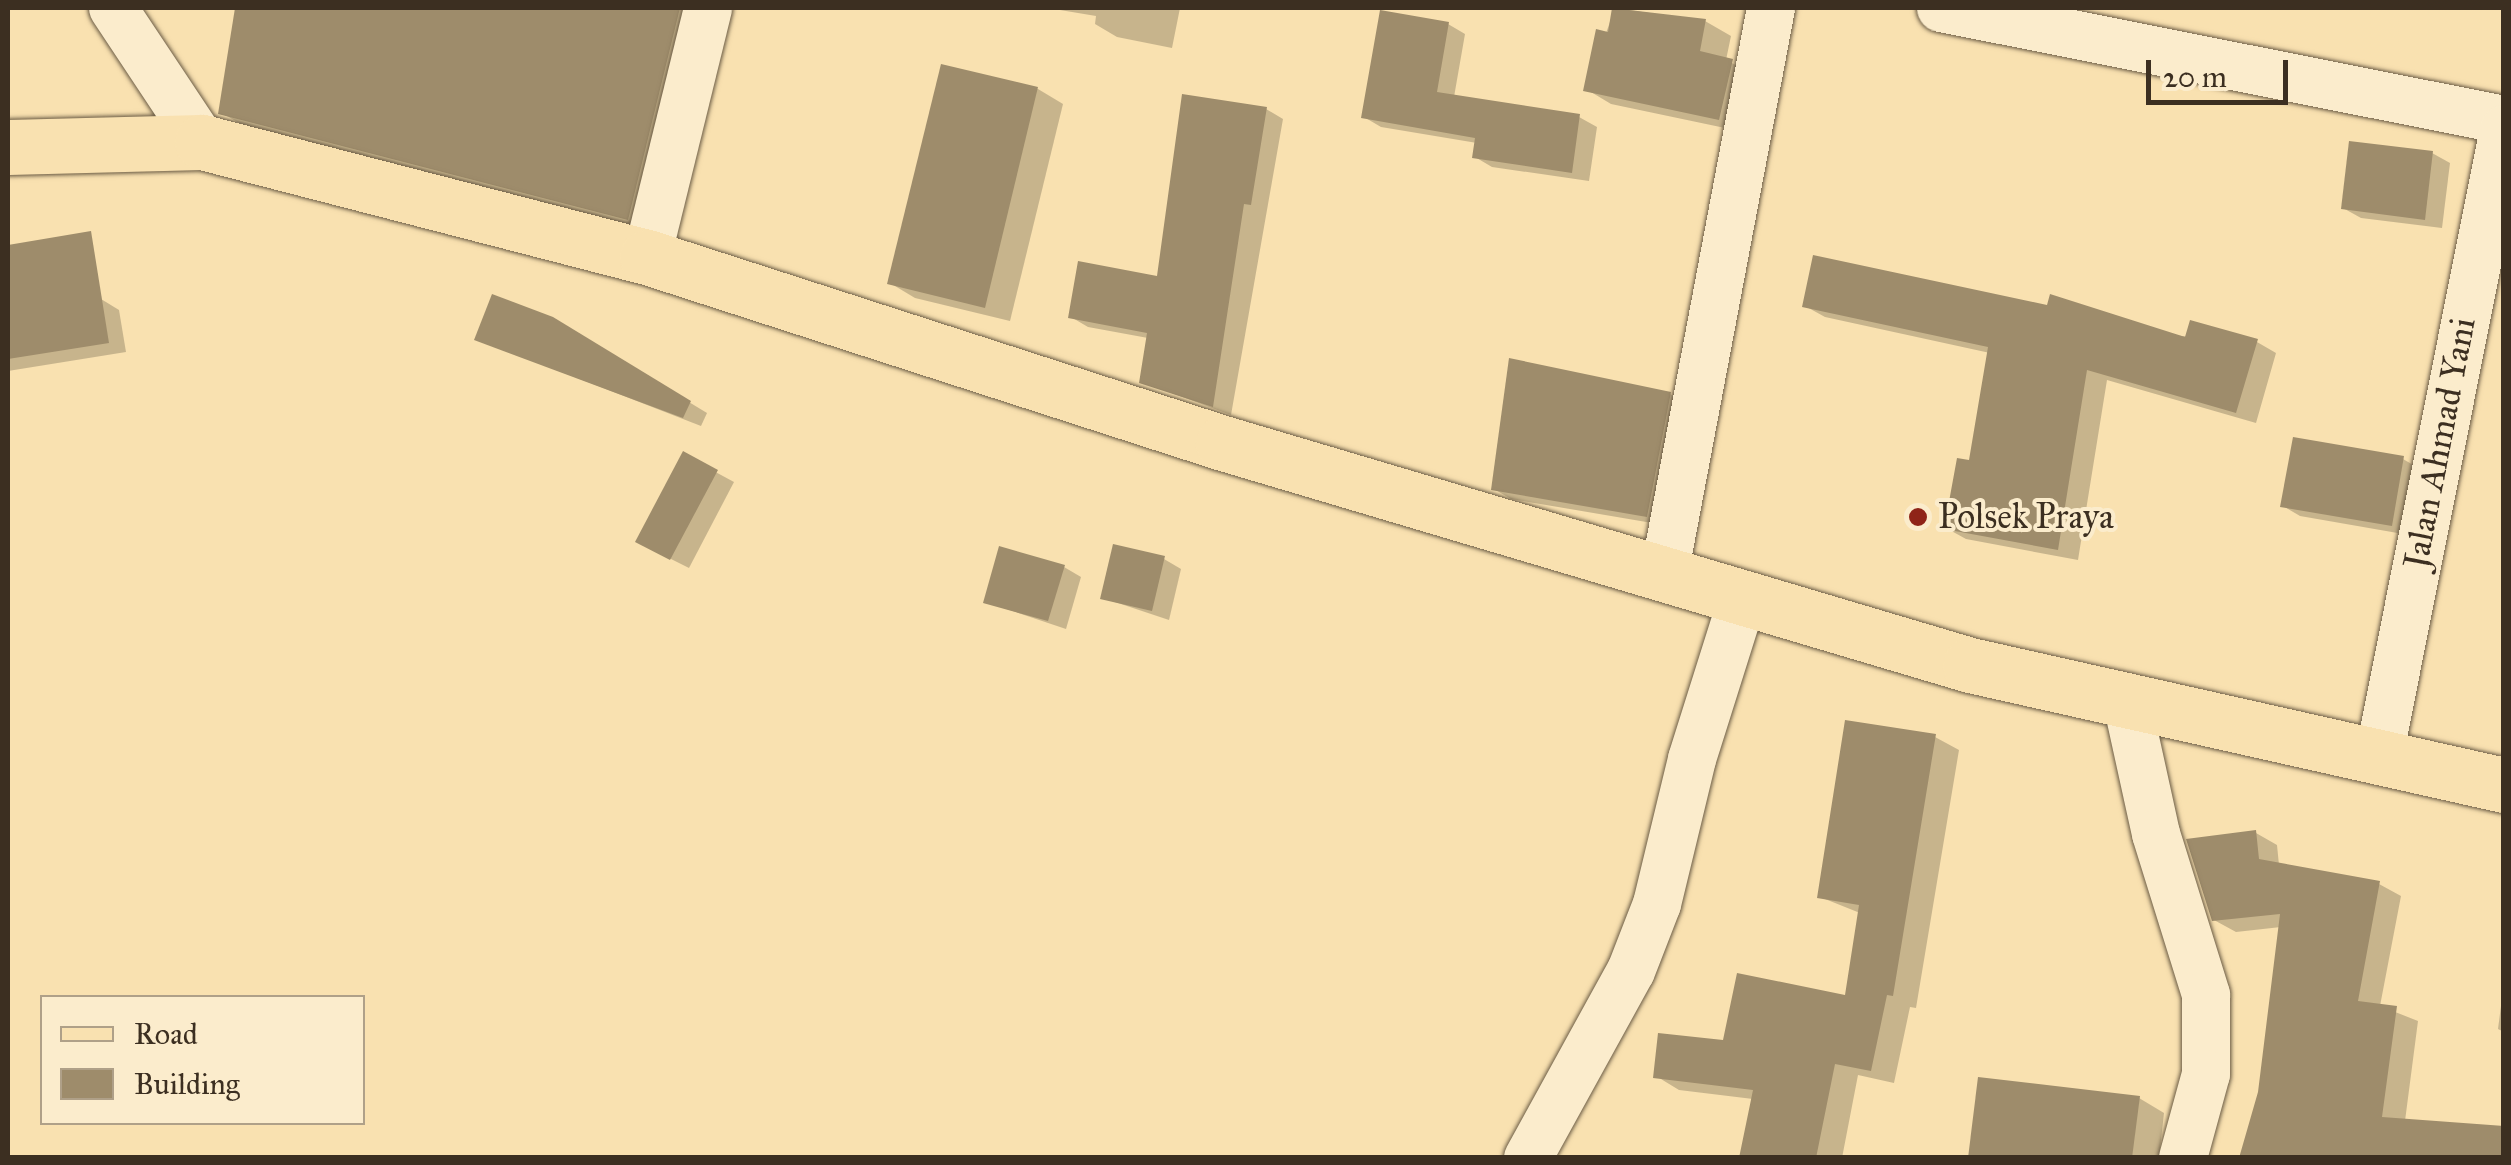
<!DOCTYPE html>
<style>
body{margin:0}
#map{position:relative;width:2511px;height:1165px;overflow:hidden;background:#f9e1b0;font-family:"IM FELL Great Primer",serif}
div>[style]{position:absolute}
.shadow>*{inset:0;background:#0003}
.building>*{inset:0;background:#9e8c6b}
.roads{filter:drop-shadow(0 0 2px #6b5c45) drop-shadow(0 0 2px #6b5c45)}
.minor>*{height:48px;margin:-24px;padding:0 24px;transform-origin:24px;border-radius:24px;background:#fbeccc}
.major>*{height:55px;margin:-27.5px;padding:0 27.5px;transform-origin:27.5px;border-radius:27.5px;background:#f9e1b0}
.dots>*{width:28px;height:28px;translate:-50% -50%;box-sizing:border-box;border:5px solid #fbeccc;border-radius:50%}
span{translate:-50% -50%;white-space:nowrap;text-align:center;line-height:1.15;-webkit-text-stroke:8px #fbeccc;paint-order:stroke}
.street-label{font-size:35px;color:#3c2f21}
.poi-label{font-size:35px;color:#3c2f21}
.left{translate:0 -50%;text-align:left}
.frame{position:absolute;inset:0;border:10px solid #3c2f21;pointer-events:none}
.legend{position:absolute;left:40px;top:995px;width:325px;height:130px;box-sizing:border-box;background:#fbeccc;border:2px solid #afa088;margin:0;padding:12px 18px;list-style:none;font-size:30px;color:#3c2f21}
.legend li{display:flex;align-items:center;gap:20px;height:50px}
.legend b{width:50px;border:2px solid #afa088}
.scale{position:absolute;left:2146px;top:60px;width:142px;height:45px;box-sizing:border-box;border:5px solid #3c2f21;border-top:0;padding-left:12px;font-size:30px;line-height:35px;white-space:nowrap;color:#3c2f21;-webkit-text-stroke:8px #fbeccc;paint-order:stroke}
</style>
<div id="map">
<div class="shadow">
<i style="clip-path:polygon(238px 8px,716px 8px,660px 236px,253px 131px,220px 112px)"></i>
<i style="clip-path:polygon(1048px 8px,1180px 8px,1172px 48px,1117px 37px,1095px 24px,1096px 16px)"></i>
<i style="clip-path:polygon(1615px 8px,1705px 21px,1731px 36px,1726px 60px,1757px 76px,1744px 132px,1611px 104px,1586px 89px)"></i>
<i style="clip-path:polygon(1448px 24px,1465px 34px,1454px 97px,1579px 117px,1597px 127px,1589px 181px,1492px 167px,1475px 157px,1477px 143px,1381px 127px,1364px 117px)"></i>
<i style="clip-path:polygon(942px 67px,1038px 89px,1063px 104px,1010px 321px,915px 298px,890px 283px)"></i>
<i style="clip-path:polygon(1266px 109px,1283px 119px,1231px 415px,1142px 382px,1148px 338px,1088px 327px,1071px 317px,1159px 278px)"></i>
<i style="clip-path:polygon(2432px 153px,2450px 163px,2442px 228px,2361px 218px,2343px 208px)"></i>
<i style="clip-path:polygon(101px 299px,119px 310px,126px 352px,8px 371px,8px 311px)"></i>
<i style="clip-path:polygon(1805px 306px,2257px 342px,2276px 353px,2256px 423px,2107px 380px,2078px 560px,1966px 539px,1946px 528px,1971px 463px,1990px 353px,1825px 317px)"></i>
<i style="clip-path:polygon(552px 319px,707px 413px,701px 426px,477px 339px)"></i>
<i style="clip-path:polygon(1670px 394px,1687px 404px,1664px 525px,1511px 499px,1494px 489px)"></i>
<i style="clip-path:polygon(684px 455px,734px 482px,689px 568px,655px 551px)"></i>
<i style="clip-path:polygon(2403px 459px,2420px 469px,2409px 535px,2300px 516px,2283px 506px)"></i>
<i style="clip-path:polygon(1164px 559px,1181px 569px,1169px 620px,1103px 598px)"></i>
<i style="clip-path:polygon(1064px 567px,1081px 577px,1066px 629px,986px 602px)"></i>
<i style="clip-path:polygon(1935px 737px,1959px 750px,1916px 1008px,1910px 1007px,1894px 1083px,1858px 1075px,1842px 1158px,1741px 1158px,1753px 1099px,1679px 1090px,1656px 1076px,1847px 998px,1860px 913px,1820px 897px)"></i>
<i style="clip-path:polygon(2256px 833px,2277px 845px,2279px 865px,2379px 884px,2401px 896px,2380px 1006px,2418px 1021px,2405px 1121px,2504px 1158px,2260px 1092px,2281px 927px,2236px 932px,2214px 920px)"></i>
<i style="clip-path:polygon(2504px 983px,2504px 1032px,2498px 1029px)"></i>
<i style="clip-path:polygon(2139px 1098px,2164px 1113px,2159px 1158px,1970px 1158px)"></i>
</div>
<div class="building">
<i style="clip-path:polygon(235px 8px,680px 8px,628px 220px,218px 114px)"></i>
<i style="clip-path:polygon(1612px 8px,1706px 19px,1700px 51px,1733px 59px,1719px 120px,1583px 91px,1596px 29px,1608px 32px)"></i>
<i style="clip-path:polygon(1380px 10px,1449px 22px,1437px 92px,1580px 114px,1572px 173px,1472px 158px,1475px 138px,1361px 118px)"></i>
<i style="clip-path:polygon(941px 64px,1038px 87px,985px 308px,887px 284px)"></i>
<i style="clip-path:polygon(1182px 94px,1267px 107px,1251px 205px,1244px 204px,1213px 407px,1139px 383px,1147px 333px,1068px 318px,1078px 261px,1157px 276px)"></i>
<i style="clip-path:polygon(2349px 141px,2433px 151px,2425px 220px,2341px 209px)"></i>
<i style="clip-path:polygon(91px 231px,109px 343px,8px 359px,8px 245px)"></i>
<i style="clip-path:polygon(1813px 255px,2047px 305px,2050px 294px,2185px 337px,2190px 320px,2258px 339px,2236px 413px,2087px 370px,2058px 550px,1944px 529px,1957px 458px,1969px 460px,1988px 347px,1802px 307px)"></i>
<i style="clip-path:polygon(492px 294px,553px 317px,691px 401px,683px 418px,474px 340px)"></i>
<i style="clip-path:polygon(1509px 358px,1671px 392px,1647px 517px,1491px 490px)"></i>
<i style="clip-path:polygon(2293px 437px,2404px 456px,2392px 526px,2280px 507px)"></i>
<i style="clip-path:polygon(683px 451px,718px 470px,670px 560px,635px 542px)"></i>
<i style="clip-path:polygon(1113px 544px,1165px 556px,1152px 611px,1100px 599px)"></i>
<i style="clip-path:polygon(999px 546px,1065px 565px,1048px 621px,983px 603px)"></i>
<i style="clip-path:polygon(1845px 720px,1936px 734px,1893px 996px,1887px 995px,1871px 1071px,1835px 1064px,1816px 1158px,1739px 1158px,1753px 1090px,1653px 1078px,1658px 1033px,1723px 1040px,1737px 973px,1845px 995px,1859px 905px,1817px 898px)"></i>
<i style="clip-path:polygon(2256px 830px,2259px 859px,2380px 881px,2358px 1001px,2397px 1006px,2382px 1117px,2504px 1126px,2504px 1158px,2239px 1158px,2258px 1092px,2280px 914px,2212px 921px,2186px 839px)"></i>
<i style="clip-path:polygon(1978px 1077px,2140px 1096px,2132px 1158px,1968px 1158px)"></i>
</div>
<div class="roads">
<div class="minor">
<i style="left:113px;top:8px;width:161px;rotate:56.4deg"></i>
<i style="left:1941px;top:8px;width:574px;rotate:11.25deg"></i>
<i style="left:647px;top:257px;width:256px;rotate:-76.2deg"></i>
<i style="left:1664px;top:575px;width:577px;rotate:-79.31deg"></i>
<i style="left:2127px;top:702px;width:135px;rotate:77.6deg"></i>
<i style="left:2156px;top:834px;width:169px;rotate:72.7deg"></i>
<i style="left:2206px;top:995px;width:79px;rotate:90deg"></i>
<i style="left:2206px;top:1074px;width:87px;rotate:105.3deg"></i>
<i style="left:2379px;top:756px;width:639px;rotate:-78.73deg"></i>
<i style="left:1528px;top:1158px;width:213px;rotate:-61.2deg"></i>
<i style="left:1631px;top:971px;width:72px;rotate:-68.8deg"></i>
<i style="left:1657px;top:904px;width:149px;rotate:-76.4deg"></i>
<i style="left:1692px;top:759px;width:170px;rotate:-72.5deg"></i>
</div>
<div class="major">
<i style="left:8px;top:147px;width:194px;rotate:-1.5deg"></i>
<i style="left:202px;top:142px;width:460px;rotate:14.5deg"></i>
<i style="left:647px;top:257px;width:605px;rotate:17.9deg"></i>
<i style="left:1223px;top:443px;width:779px;rotate:16.55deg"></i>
<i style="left:1970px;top:665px;width:547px;rotate:12.67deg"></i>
</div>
</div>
<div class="dots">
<i style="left:1918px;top:517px;background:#8f2418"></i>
</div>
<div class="street-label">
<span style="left:2440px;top:443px;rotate:-79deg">Jalan Ahmad Yani</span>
</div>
<div class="poi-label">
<span class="left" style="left:1938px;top:517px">Polsek Praya</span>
</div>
<div class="frame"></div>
<ul class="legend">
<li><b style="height:12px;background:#f9e1b0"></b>Road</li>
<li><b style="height:28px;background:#9e8c6b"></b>Building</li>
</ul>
<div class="scale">20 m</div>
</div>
